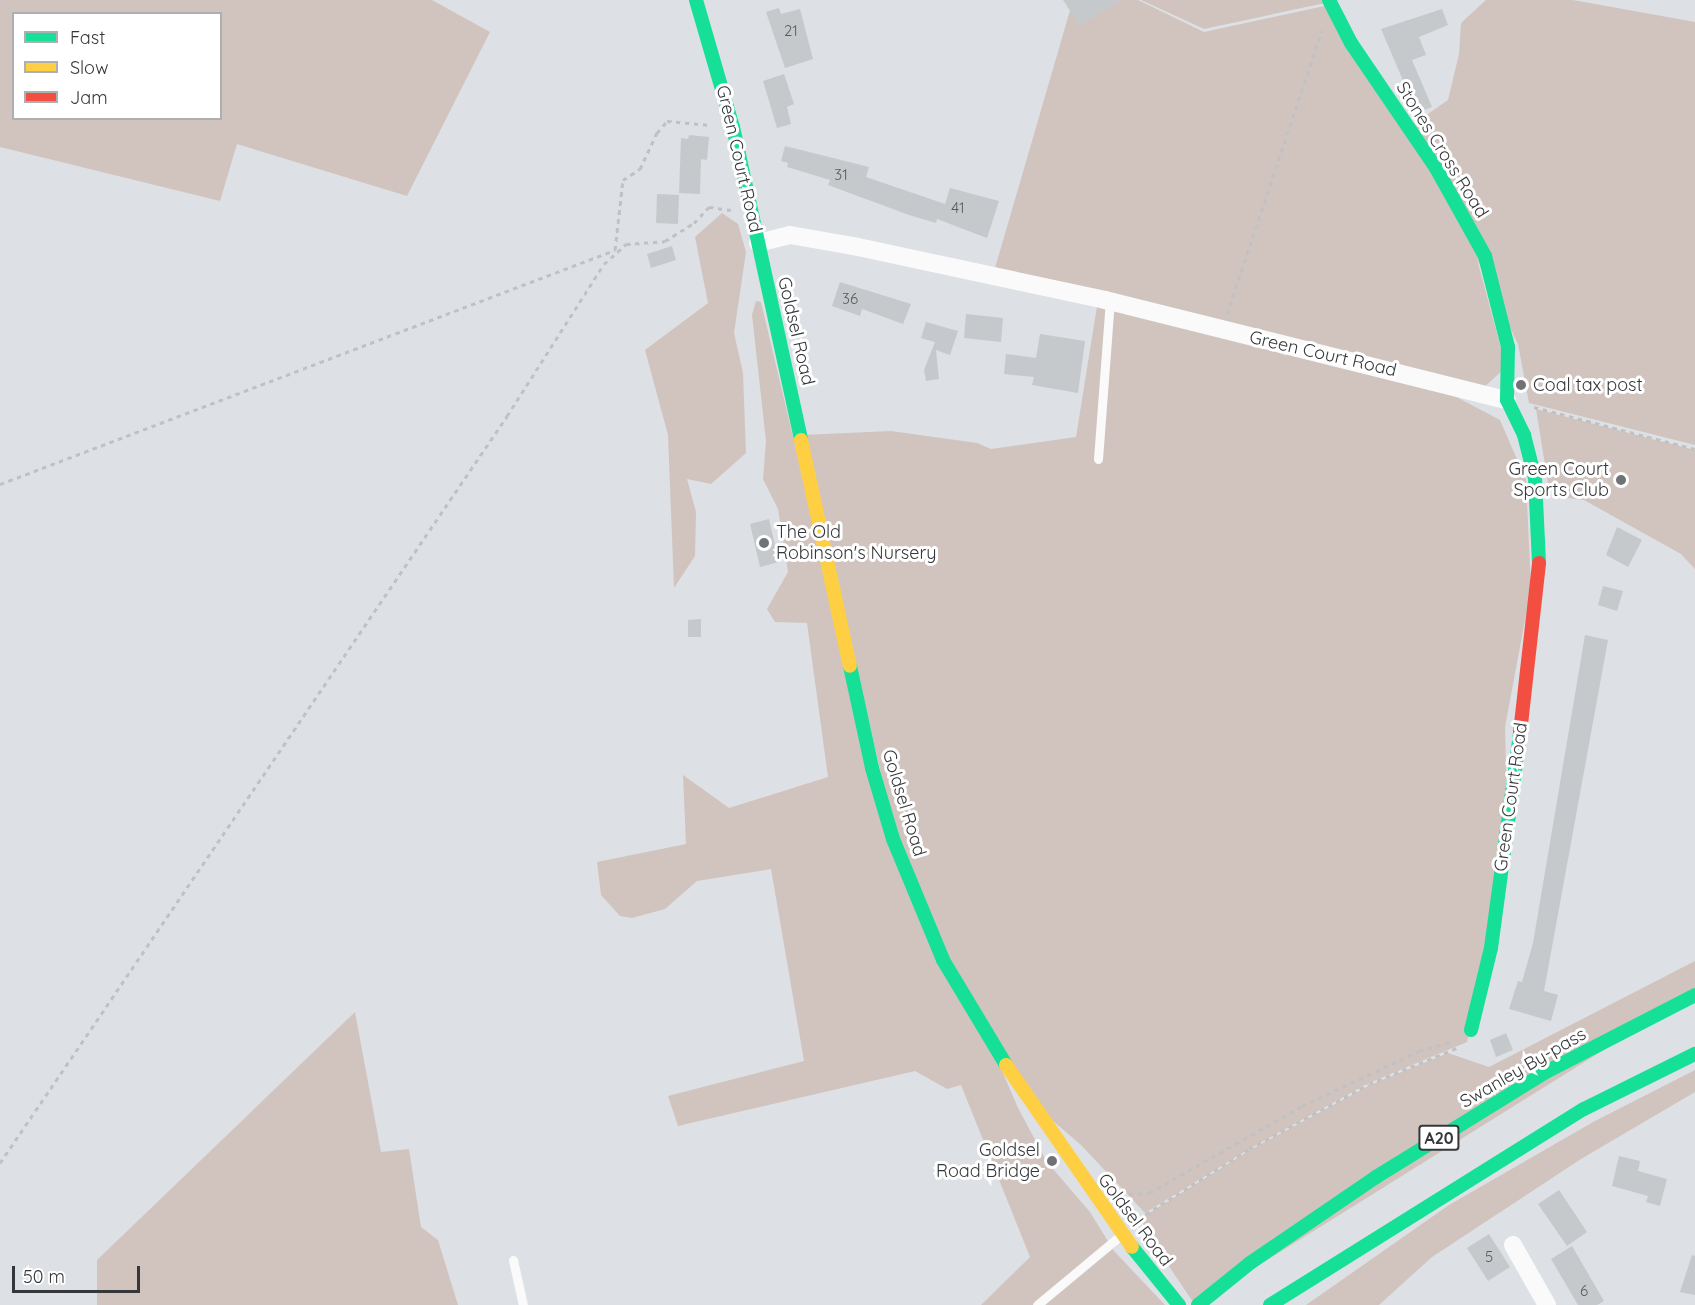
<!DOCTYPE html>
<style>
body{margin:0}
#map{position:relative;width:1695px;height:1305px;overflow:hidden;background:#dde0e4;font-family:Quicksand,sans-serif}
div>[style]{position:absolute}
.green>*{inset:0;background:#d1c4be}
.building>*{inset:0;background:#c6c9cc}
.path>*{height:3px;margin-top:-1.5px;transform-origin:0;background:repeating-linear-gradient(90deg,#c1c1c3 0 4.5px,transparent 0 9px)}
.lane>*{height:9px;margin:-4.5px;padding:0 4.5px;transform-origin:4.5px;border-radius:4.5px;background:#fafafb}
.street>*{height:18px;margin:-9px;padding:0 9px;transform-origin:9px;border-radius:9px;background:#fafafb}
.fast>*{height:14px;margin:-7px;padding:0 7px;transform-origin:7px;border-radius:7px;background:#16e098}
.slow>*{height:14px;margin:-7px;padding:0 7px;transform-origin:7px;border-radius:7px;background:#ffcf43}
.jam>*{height:14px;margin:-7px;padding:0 7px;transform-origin:7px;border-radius:7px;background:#f24e42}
.dots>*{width:16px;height:16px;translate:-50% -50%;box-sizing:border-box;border:3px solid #fff;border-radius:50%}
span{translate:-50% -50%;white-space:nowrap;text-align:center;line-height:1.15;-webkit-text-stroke:6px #fff;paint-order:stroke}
.number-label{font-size:15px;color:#595c5e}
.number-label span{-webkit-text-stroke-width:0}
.shield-label span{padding:2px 4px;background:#fff;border:2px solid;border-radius:4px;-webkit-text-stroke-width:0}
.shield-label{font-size:16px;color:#35373a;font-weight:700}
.street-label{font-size:18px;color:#35373a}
.poi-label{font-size:18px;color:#35373a}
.left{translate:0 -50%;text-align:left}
.right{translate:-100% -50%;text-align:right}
.legend{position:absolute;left:12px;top:12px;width:210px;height:108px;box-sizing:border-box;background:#fff;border:2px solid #aeafb0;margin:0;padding:8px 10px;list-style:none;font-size:18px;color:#35373a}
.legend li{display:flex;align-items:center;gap:12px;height:30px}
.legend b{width:30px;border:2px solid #aeafb0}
.scale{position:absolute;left:12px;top:1266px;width:128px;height:27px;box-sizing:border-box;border:3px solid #35373a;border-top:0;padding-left:8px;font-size:18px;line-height:21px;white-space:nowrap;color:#35373a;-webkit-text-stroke:4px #fff;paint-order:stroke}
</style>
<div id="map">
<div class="green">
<i style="clip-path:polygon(evenodd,0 0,432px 0,490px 32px,407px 196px,237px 144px,220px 201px,0 147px,0 0,14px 14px,220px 14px,220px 118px,14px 118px,14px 14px)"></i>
<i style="clip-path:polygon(1073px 0,1138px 0,1204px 32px,1329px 5px,1470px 233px,1506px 367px,1480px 391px,993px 275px)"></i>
<i style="clip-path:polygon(1141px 0,1325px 0,1325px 3px,1204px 29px)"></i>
<i style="clip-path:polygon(1486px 0,1573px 0,1695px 22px,1695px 445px,1529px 403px,1518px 344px,1412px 125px,1448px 100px,1459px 54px,1461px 23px)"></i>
<i style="clip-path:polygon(722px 213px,738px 224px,746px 252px,734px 333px,743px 373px,746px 453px,711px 484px,687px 479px,696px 512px,695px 556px,674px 588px,668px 435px,645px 350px,708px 303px,695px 237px)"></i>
<i style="clip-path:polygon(1098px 300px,1426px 381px,1500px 420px,1526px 480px,1531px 588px,1505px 727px,1507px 821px,1490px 948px,1467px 1042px,1369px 1083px,1249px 1149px,1145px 1213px,1081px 1145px,1031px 1102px,981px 1023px,896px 838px,802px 435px,891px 431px,977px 443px,991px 449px,1076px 437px)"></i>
<i style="clip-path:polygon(756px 301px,761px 302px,872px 768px,1018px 1108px,1047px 1162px,1090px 1212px,1114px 1251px,1165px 1305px,981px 1305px,1030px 1257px,961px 1085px,947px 1089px,915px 1071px,678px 1126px,668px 1096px,804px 1061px,771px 869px,697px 881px,665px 909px,632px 918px,620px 916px,601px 895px,597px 862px,686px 844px,683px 775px,729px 808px,828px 777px,807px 623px,775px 622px,767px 609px,788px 572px,778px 509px,763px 479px,766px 441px,752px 315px)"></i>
<i style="clip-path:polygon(1536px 409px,1695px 450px,1695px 569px,1681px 554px,1584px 500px,1550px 496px)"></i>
<i style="clip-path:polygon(1695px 961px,1695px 993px,1195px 1305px,1138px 1220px,1250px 1150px,1370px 1085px,1448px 1053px,1489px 1067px)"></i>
<i style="clip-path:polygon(355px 1012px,381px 1152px,409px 1149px,421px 1227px,438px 1240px,458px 1305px,97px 1305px,97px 1260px)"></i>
<i style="clip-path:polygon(1695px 1070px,1695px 1092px,1581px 1159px,1432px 1257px,1379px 1305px,1306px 1305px,1449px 1205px,1595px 1121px)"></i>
</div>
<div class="building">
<i style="clip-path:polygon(1063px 0,1121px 0,1080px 26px)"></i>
<i style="clip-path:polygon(779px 8px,781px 14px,800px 9px,813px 59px,785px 68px,766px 12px)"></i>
<i style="clip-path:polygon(1442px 9px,1448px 25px,1419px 37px,1426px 55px,1412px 60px,1432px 107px,1417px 113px,1381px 29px)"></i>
<i style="clip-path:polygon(784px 74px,794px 104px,787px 107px,791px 124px,777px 128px,763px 81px)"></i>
<i style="clip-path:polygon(689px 135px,709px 137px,707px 160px,701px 159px,700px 194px,679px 193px,681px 138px,688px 139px)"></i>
<i style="clip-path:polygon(785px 146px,869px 167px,866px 177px,945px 204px,950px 188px,999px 201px,987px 238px,937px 219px,936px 223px,909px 215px,828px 185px,830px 180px,787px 167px,788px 163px,781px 161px)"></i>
<i style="clip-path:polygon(657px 194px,679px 195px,678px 224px,656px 223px)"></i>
<i style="clip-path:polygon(672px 246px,676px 260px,651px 268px,647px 254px)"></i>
<i style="clip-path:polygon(840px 282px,911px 304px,903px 324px,862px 309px,860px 316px,832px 306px)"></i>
<i style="clip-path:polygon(966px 314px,1003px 318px,1001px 342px,964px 338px)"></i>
<i style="clip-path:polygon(926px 322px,958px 331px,950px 355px,936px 350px,939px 379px,926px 381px,924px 370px,935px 342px,921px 338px)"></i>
<i style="clip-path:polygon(1040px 334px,1085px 341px,1078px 393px,1032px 385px,1034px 377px,1004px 374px,1006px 354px,1036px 358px)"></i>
<i style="clip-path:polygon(769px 519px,779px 562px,760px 567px,750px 524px)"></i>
<i style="clip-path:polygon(1617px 527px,1642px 540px,1628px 567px,1606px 555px)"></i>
<i style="clip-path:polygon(1603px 586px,1623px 591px,1617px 611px,1598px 605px)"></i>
<i style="clip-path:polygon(701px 619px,701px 637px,688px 637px,688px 620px)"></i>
<i style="clip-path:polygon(1585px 635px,1608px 640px,1544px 991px,1558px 995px,1551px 1021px,1509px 1009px,1518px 981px,1522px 982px,1533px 943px)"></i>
<i style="clip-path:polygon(1506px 1033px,1513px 1050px,1496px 1057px,1490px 1040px)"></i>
<i style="clip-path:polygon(1619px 1156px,1640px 1161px,1638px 1171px,1667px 1179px,1660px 1206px,1646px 1202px,1648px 1196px,1612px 1186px)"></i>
<i style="clip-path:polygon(1559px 1190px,1587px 1232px,1567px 1246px,1538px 1204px)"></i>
<i style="clip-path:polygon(1489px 1234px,1510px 1267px,1488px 1281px,1467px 1248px)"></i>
<i style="clip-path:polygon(1572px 1246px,1604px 1301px,1597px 1305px,1578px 1305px,1551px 1259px)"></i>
<i style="clip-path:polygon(1692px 1255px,1695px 1256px,1695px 1295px,1680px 1292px)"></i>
</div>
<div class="path">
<i style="left:1227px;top:314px;width:299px;rotate:-71.5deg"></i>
<i style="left:1534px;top:407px;width:166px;rotate:14.6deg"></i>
<i style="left:0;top:484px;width:658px;rotate:-20.83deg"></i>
<i style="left:615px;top:250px;width:70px;rotate:-83.5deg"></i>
<i style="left:623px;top:180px;width:20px;rotate:-33deg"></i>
<i style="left:640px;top:169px;width:40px;rotate:-65deg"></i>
<i style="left:657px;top:133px;width:16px;rotate:-50deg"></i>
<i style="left:667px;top:121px;width:43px;rotate:5.3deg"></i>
<i style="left:0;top:1163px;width:903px;rotate:-55.83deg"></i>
<i style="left:507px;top:416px;width:180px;rotate:-57.5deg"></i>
<i style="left:604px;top:264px;width:30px;rotate:-42deg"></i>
<i style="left:626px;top:244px;width:39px;rotate:-4deg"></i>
<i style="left:665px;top:241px;width:34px;rotate:-32deg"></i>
<i style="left:694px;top:223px;width:22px;rotate:-47deg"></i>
<i style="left:709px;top:207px;width:22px;rotate:8deg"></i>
<i style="left:1120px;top:1194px;width:29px;rotate:-2deg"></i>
<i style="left:1149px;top:1193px;width:176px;rotate:-29.6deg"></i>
<i style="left:1302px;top:1106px;width:129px;rotate:-25.2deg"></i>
<i style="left:1419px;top:1051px;width:36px;rotate:-16deg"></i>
<i style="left:1138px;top:1219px;width:131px;rotate:-32.2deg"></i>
<i style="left:1249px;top:1149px;width:136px;rotate:-28.4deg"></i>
<i style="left:1369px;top:1084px;width:97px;rotate:-22.3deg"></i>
</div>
<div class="lane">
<i style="left:1098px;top:459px;width:158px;rotate:-85.7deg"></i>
<i style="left:513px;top:1260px;width:46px;rotate:77.5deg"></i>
<i style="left:1037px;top:1305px;width:109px;rotate:-39.8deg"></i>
</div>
<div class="street">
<i style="left:758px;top:243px;width:33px;rotate:-14deg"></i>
<i style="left:790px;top:235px;width:69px;rotate:10deg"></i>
<i style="left:858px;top:247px;width:253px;rotate:12.1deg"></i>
<i style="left:1105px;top:300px;width:414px;rotate:14deg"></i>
<i style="left:1513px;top:1245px;width:69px;rotate:60.5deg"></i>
</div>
<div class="fast">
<i style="left:696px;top:0;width:132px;rotate:73.8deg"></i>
<i style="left:733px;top:127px;width:320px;rotate:77.7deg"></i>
<i style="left:1329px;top:0;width:48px;rotate:62.9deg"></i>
<i style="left:1351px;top:43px;width:151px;rotate:55.8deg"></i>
<i style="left:1436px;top:168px;width:101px;rotate:60.9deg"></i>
<i style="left:1485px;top:256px;width:94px;rotate:75.8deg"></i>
<i style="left:1508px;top:347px;width:53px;rotate:91.1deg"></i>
<i style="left:1507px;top:400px;width:39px;rotate:64deg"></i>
<i style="left:1524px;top:435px;width:44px;rotate:75.7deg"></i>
<i style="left:1535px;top:478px;width:85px;rotate:87.3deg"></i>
<i style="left:850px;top:666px;width:104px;rotate:77.8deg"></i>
<i style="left:872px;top:768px;width:74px;rotate:73.5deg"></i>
<i style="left:893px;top:839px;width:131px;rotate:67.5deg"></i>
<i style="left:943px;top:960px;width:122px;rotate:59deg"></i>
<i style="left:1471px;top:1030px;width:84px;rotate:-76.3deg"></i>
<i style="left:1491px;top:948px;width:217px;rotate:-82.3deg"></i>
<i style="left:1132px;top:1247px;width:75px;rotate:51deg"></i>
<i style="left:1198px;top:1305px;width:67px;rotate:-38.9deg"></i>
<i style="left:1250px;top:1263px;width:153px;rotate:-34.3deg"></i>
<i style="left:1376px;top:1177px;width:200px;rotate:-31.7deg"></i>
<i style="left:1546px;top:1072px;width:168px;rotate:-27.3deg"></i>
<i style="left:1270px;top:1305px;width:370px;rotate:-32deg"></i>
<i style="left:1584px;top:1109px;width:124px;rotate:-26.4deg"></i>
</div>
<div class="slow">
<i style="left:801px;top:440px;width:231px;rotate:77.8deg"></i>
<i style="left:1006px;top:1065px;width:221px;rotate:55.3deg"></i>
</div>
<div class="jam">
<i style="left:1520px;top:733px;width:171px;rotate:-83.6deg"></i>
</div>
<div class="dots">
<i style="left:1521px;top:385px;background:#707276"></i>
<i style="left:1621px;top:480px;background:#707276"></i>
<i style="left:764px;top:543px;background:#707276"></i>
<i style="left:1052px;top:1161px;background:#707276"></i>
</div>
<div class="number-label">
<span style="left:791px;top:31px">21</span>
<span style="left:841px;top:175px">31</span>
<span style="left:958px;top:208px">41</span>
<span style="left:850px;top:299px">36</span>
<span style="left:1489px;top:1257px">5</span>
<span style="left:1584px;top:1291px">6</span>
</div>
<div class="shield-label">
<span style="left:1439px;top:1138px">A20</span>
</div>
<div class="street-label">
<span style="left:1442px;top:150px;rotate:58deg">Stones Cross Road</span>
<span style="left:739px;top:159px;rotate:77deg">Green Court Road</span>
<span style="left:796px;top:331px;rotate:77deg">Goldsel Road</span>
<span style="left:1323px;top:354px;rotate:13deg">Green Court Road</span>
<span style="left:1511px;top:797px;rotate:-82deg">Green Court Road</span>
<span style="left:904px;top:803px;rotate:73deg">Goldsel Road</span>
<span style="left:1523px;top:1068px;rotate:-30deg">Swanley By-pass</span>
<span style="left:1135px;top:1220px;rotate:53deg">Goldsel Road</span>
</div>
<div class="poi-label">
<span class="left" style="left:1533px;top:385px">Coal tax post</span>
<span class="right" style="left:1609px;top:480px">Green Court<br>Sports Club</span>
<span class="left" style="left:776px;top:543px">The Old<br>Robinson's Nursery</span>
<span class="right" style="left:1040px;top:1161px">Goldsel<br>Road Bridge</span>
</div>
<ul class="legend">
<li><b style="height:8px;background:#16e098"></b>Fast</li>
<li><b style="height:8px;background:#ffcf43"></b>Slow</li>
<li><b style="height:8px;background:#f24e42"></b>Jam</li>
</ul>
<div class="scale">50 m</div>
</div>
